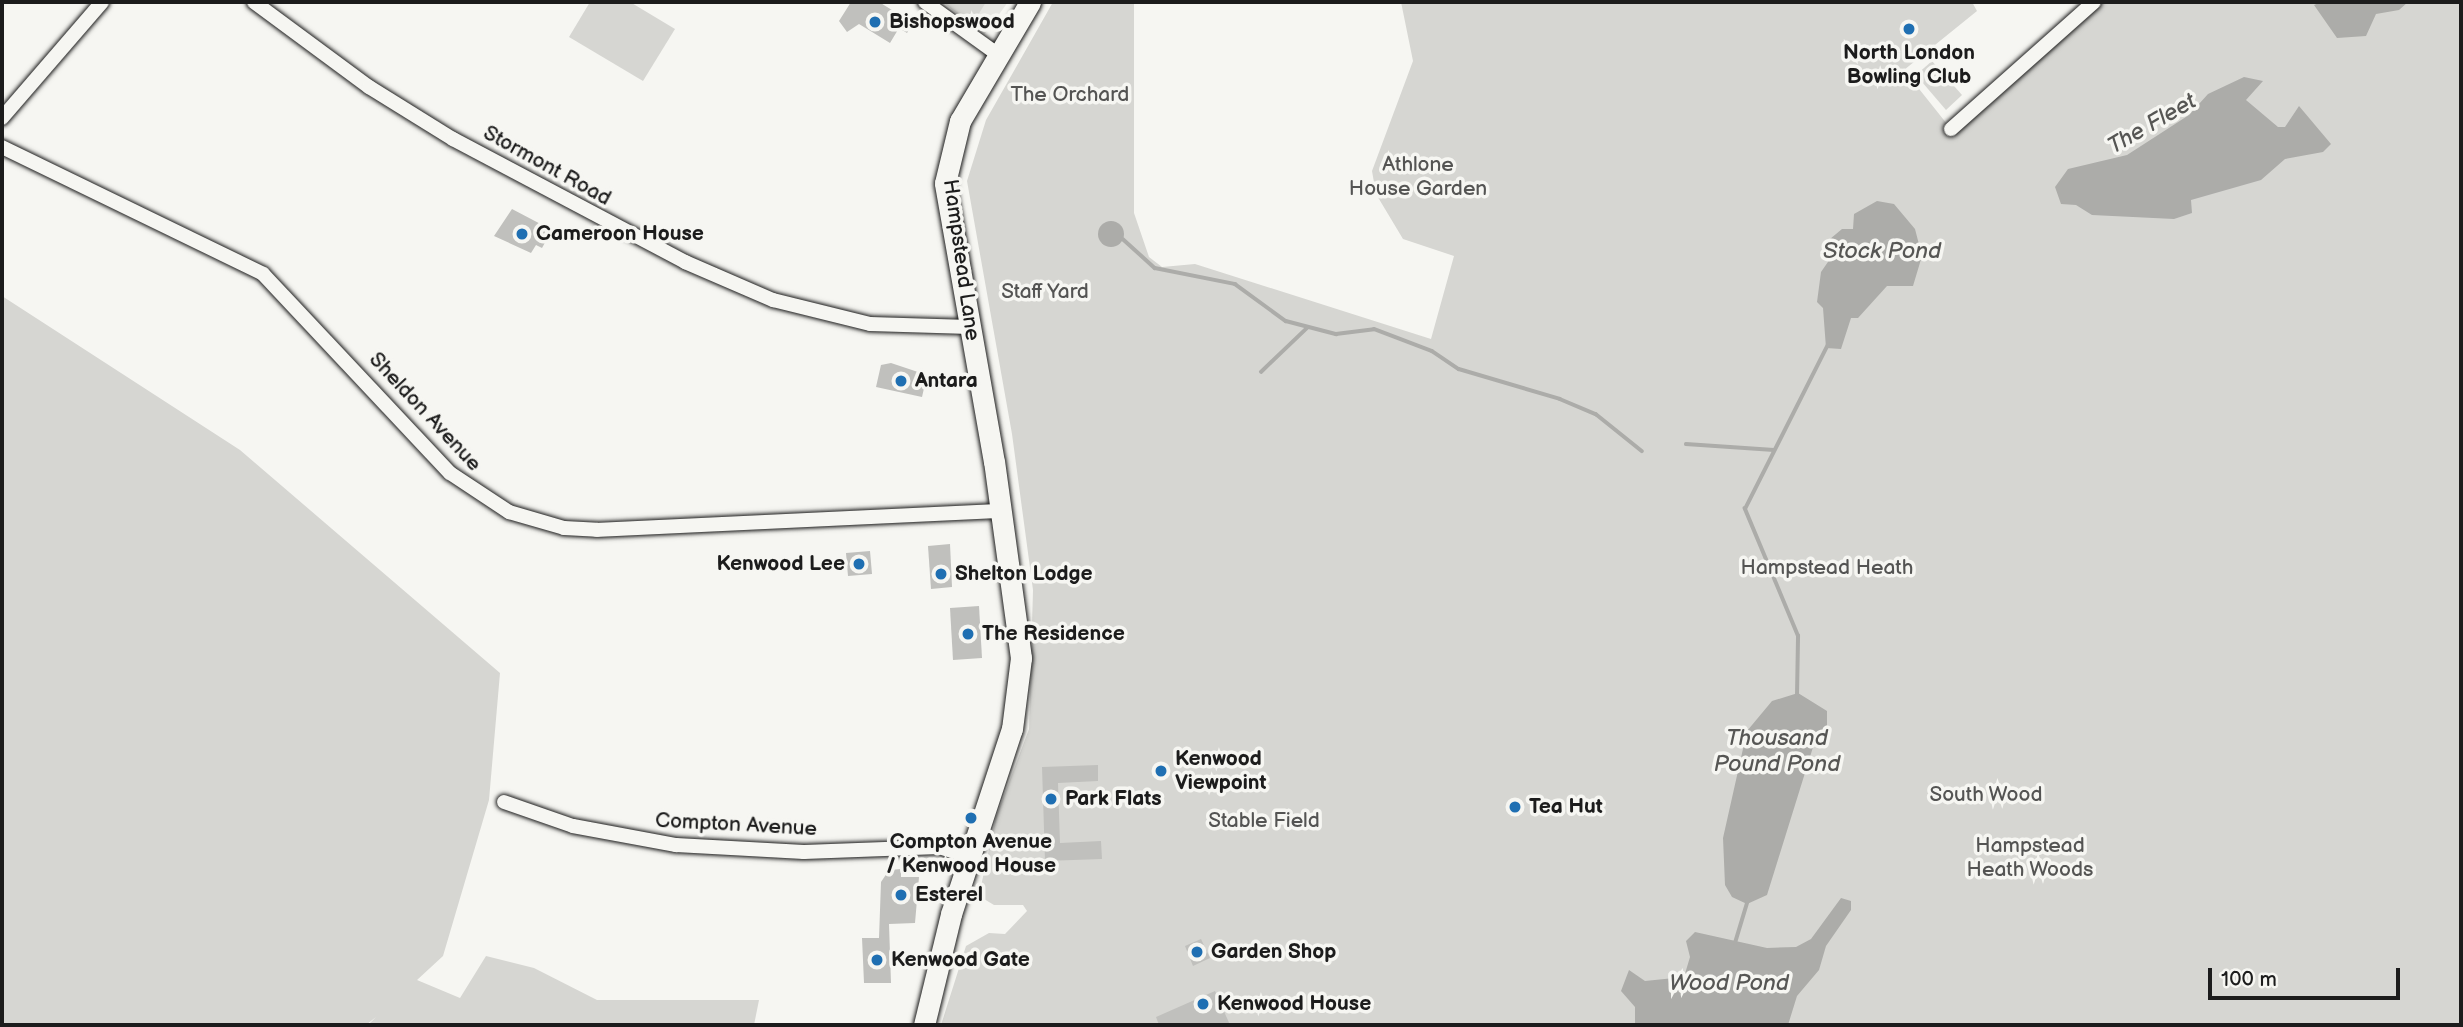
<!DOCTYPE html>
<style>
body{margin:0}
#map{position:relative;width:2463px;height:1027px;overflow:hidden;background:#f6f6f2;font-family:"Balsamiq Sans",sans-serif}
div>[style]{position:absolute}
.built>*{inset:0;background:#e6e6e2}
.green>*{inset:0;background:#d6d6d2}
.water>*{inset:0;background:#acaca9}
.round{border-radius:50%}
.stream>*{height:3.5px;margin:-1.75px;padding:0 1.75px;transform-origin:1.75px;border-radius:1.75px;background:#acaca9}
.building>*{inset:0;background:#c0c0bd}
.roads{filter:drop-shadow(0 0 2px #1c1c1c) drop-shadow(0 0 2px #1c1c1c)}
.street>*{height:14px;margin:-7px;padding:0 7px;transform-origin:7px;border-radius:7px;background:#f6f6f2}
.secondary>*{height:21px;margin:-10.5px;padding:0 10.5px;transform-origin:10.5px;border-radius:10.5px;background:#f6f6f2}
.dots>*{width:19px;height:19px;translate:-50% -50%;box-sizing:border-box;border:4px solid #f6f6f2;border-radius:50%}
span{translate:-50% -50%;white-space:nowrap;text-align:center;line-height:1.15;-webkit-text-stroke:7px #f6f6f2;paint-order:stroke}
.poi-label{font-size:21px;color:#1c1c1c;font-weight:700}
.left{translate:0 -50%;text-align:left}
.right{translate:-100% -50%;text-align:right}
.park-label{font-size:21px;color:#545453}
.street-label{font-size:21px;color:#1c1c1c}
.water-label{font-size:23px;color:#565654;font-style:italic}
.frame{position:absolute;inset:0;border:4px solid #1c1c1c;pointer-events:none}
.scale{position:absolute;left:2208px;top:968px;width:192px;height:32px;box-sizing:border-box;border:4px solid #1c1c1c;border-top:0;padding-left:9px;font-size:21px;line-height:24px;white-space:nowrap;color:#1c1c1c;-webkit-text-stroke:5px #f6f6f2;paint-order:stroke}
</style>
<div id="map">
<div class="built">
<i style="clip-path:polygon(943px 2px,1008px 2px,984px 35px)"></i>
</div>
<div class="green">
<i style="clip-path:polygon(590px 2px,630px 2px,675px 29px,643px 81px,569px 37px)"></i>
<i style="clip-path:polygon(943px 2px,986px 2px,972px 25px)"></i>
<i style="clip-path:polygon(1053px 2px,1134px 2px,1134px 213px,1149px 257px,1162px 267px,1195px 264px,1431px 339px,1454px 256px,1403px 239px,1376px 194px,1372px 171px,1413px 61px,1401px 2px,1972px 2px,1977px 11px,1904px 70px,1951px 129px,2094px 2px,2461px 2px,2461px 1025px,941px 1025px,966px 946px,989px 933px,1005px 934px,1027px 911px,1023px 905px,994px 905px,984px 899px,981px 886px,996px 817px,1029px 729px,1033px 590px,1012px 434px,967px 181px,986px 120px)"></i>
<i style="clip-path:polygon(1932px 61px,1962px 95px,1946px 110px,1916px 75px)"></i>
<i style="clip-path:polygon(2px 296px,240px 450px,500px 673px,489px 800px,443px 956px,417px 980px,460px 998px,486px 956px,534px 968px,597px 1000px,759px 1000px,754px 1025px,368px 1025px,376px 1017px,366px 1025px,2px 1025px)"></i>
</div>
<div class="water">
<i style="clip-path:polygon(2321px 2px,2408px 2px,2399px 10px,2376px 14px,2366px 36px,2337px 38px,2314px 5px)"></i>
<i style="clip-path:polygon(2244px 77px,2263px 81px,2246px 100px,2278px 127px,2285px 127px,2299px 106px,2331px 144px,2323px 152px,2285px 159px,2261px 180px,2191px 200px,2192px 213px,2174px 219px,2092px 215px,2076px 205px,2061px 204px,2055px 187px,2068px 169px,2127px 155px,2189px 115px,2208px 94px)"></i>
<i style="clip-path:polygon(1877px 201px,1894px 204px,1915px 229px,1922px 256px,1913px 286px,1887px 286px,1858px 318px,1851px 318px,1841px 349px,1826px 348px,1823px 308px,1817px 302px,1821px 272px,1830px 259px,1824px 244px,1842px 229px,1853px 229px,1854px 214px)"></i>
<i class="round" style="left:1098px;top:221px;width:26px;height:26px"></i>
<i style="clip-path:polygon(1798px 693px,1827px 711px,1827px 725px,1814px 744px,1767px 895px,1747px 904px,1732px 897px,1725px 885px,1723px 838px,1747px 731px,1772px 701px)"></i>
<i style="clip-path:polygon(1841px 898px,1851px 901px,1851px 910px,1826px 946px,1819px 970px,1797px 996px,1788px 1025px,1635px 1025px,1635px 1007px,1621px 991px,1629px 970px,1645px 981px,1684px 977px,1690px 957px,1686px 941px,1695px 932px,1767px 948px,1796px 947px,1811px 939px)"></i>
</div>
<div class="stream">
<i style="left:1123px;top:239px;width:43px;rotate:42.2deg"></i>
<i style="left:1155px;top:268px;width:82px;rotate:11.3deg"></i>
<i style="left:1235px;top:284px;width:63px;rotate:36deg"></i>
<i style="left:1286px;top:321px;width:52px;rotate:14.6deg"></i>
<i style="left:1336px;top:334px;width:38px;rotate:-7deg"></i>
<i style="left:1374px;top:329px;width:62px;rotate:20.8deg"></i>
<i style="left:1432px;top:351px;width:32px;rotate:34deg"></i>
<i style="left:1459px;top:369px;width:105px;rotate:16.5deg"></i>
<i style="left:1560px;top:399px;width:39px;rotate:23deg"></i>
<i style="left:1596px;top:414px;width:59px;rotate:38.8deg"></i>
<i style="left:1261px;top:372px;width:64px;rotate:-43.7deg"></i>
<i style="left:1686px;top:444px;width:88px;rotate:3.9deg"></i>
<i style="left:1797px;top:696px;width:60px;rotate:-89deg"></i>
<i style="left:1798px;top:636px;width:138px;rotate:-112.7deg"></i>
<i style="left:1745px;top:509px;width:184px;rotate:-63.2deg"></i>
<i style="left:1735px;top:943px;width:45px;rotate:-73.2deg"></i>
</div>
<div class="building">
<i style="clip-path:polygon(851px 2px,879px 2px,913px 23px,907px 33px,899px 28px,890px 43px,859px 24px,847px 32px,839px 21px)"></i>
<i style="clip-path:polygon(512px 209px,552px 230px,542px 248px,536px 245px,531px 253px,494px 236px)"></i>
<i style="clip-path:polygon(891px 363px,927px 375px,922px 397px,876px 387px,881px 365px)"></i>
<i style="clip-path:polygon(950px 544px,952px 587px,931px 589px,928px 546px)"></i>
<i style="clip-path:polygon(870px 551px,872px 574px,848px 576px,846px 553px)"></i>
<i style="clip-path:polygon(979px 606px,982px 658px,953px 660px,950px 608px)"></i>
<i style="clip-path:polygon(1098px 765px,1098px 781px,1058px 783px,1060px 843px,1101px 841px,1102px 859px,1045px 861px,1042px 767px)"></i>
<i style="clip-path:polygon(901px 869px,901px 877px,919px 877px,915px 923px,889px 924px,891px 983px,864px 983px,862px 938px,879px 938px,881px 882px,889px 870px)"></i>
<i style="clip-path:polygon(1201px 939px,1210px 958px,1193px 966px,1185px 946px)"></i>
<i style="clip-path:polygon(1215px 991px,1230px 1025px,1159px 1025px,1156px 1017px)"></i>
</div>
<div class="roads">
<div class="street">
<i style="left:254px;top:2px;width:143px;rotate:36.5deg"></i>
<i style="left:369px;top:87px;width:99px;rotate:31.8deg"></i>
<i style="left:453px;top:139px;width:263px;rotate:27.9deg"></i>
<i style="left:685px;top:262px;width:96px;rotate:23.4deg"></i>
<i style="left:773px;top:300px;width:100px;rotate:13.9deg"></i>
<i style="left:870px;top:324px;width:100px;rotate:1.7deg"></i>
<i style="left:925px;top:2px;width:92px;rotate:35.8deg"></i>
<i style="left:2px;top:118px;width:153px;rotate:-49.2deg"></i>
<i style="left:1951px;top:129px;width:191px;rotate:-41.6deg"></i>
<i style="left:2px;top:147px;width:290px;rotate:25.9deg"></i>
<i style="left:263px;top:274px;width:273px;rotate:46.8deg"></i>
<i style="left:450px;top:473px;width:71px;rotate:33.5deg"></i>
<i style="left:509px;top:512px;width:57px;rotate:16.2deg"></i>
<i style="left:564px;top:528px;width:33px;rotate:3deg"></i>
<i style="left:597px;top:530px;width:405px;rotate:-2.7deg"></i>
<i style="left:504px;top:802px;width:73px;rotate:19.2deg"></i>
<i style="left:573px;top:826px;width:105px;rotate:10.5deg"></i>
<i style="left:676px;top:845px;width:128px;rotate:3.1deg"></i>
<i style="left:804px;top:852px;width:135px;rotate:-2.1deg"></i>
<i style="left:939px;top:847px;width:30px;rotate:17deg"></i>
</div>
<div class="secondary">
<i style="left:924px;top:1025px;width:114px;rotate:-76.3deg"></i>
<i style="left:951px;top:914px;width:195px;rotate:-71.8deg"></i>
<i style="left:1012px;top:729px;width:72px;rotate:-82.8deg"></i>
<i style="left:1021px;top:658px;width:198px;rotate:-97.8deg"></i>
<i style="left:994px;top:462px;width:283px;rotate:-100deg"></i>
<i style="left:945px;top:183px;width:64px;rotate:-76.4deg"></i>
<i style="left:960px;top:121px;width:138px;rotate:-59.5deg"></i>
</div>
</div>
<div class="dots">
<i style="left:875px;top:22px;background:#1f6fb2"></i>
<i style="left:1909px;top:29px;background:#1f6fb2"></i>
<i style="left:522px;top:234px;background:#1f6fb2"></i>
<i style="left:901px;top:381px;background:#1f6fb2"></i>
<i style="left:859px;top:564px;background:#1f6fb2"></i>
<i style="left:941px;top:574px;background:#1f6fb2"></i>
<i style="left:968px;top:634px;background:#1f6fb2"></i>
<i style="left:1161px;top:771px;background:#1f6fb2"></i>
<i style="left:1051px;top:799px;background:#1f6fb2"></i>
<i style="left:1515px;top:807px;background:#1f6fb2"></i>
<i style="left:971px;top:818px;background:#1f6fb2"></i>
<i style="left:901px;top:895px;background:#1f6fb2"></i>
<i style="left:1197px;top:952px;background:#1f6fb2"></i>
<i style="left:877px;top:960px;background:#1f6fb2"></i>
<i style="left:1203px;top:1004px;background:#1f6fb2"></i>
</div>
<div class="poi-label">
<span class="left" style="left:889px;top:22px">Bishopswood</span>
<span style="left:1909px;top:65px">North London<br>Bowling Club</span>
<span class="left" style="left:536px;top:234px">Cameroon House</span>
<span class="left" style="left:915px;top:381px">Antara</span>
<span class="right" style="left:845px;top:564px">Kenwood Lee</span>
<span class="left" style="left:955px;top:574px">Shelton Lodge</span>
<span class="left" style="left:982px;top:634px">The Residence</span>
<span class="left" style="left:1175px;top:771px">Kenwood<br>Viewpoint</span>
<span class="left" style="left:1065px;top:799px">Park Flats</span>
<span class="left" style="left:1529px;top:807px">Tea Hut</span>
<span style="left:971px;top:854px">Compton Avenue<br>/ Kenwood House</span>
<span class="left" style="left:915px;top:895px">Esterel</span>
<span class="left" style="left:1211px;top:952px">Garden Shop</span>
<span class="left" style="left:891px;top:960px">Kenwood Gate</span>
<span class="left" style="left:1217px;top:1004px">Kenwood House</span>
</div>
<div class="park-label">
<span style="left:1070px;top:95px">The Orchard</span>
<span style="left:1418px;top:177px">Athlone<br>House Garden</span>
<span style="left:1045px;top:292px">Staff Yard</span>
<span style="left:1827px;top:568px">Hampstead Heath</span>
<span style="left:1986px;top:795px">South Wood</span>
<span style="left:1264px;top:821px">Stable Field</span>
<span style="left:2030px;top:858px">Hampstead<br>Heath Woods</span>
</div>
<div class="street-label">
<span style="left:547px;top:166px;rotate:29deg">Stormont Road</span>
<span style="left:961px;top:260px;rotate:82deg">Hampstead Lane</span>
<span style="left:425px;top:412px;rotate:47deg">Sheldon Avenue</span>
<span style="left:736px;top:825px;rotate:3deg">Compton Avenue</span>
</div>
<div class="water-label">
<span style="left:2152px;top:124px;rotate:-30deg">The Fleet</span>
<span style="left:1882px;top:251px">Stock Pond</span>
<span style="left:1777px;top:751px">Thousand<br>Pound Pond</span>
<span style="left:1729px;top:983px">Wood Pond</span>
</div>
<div class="frame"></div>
<div class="scale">100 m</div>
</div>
